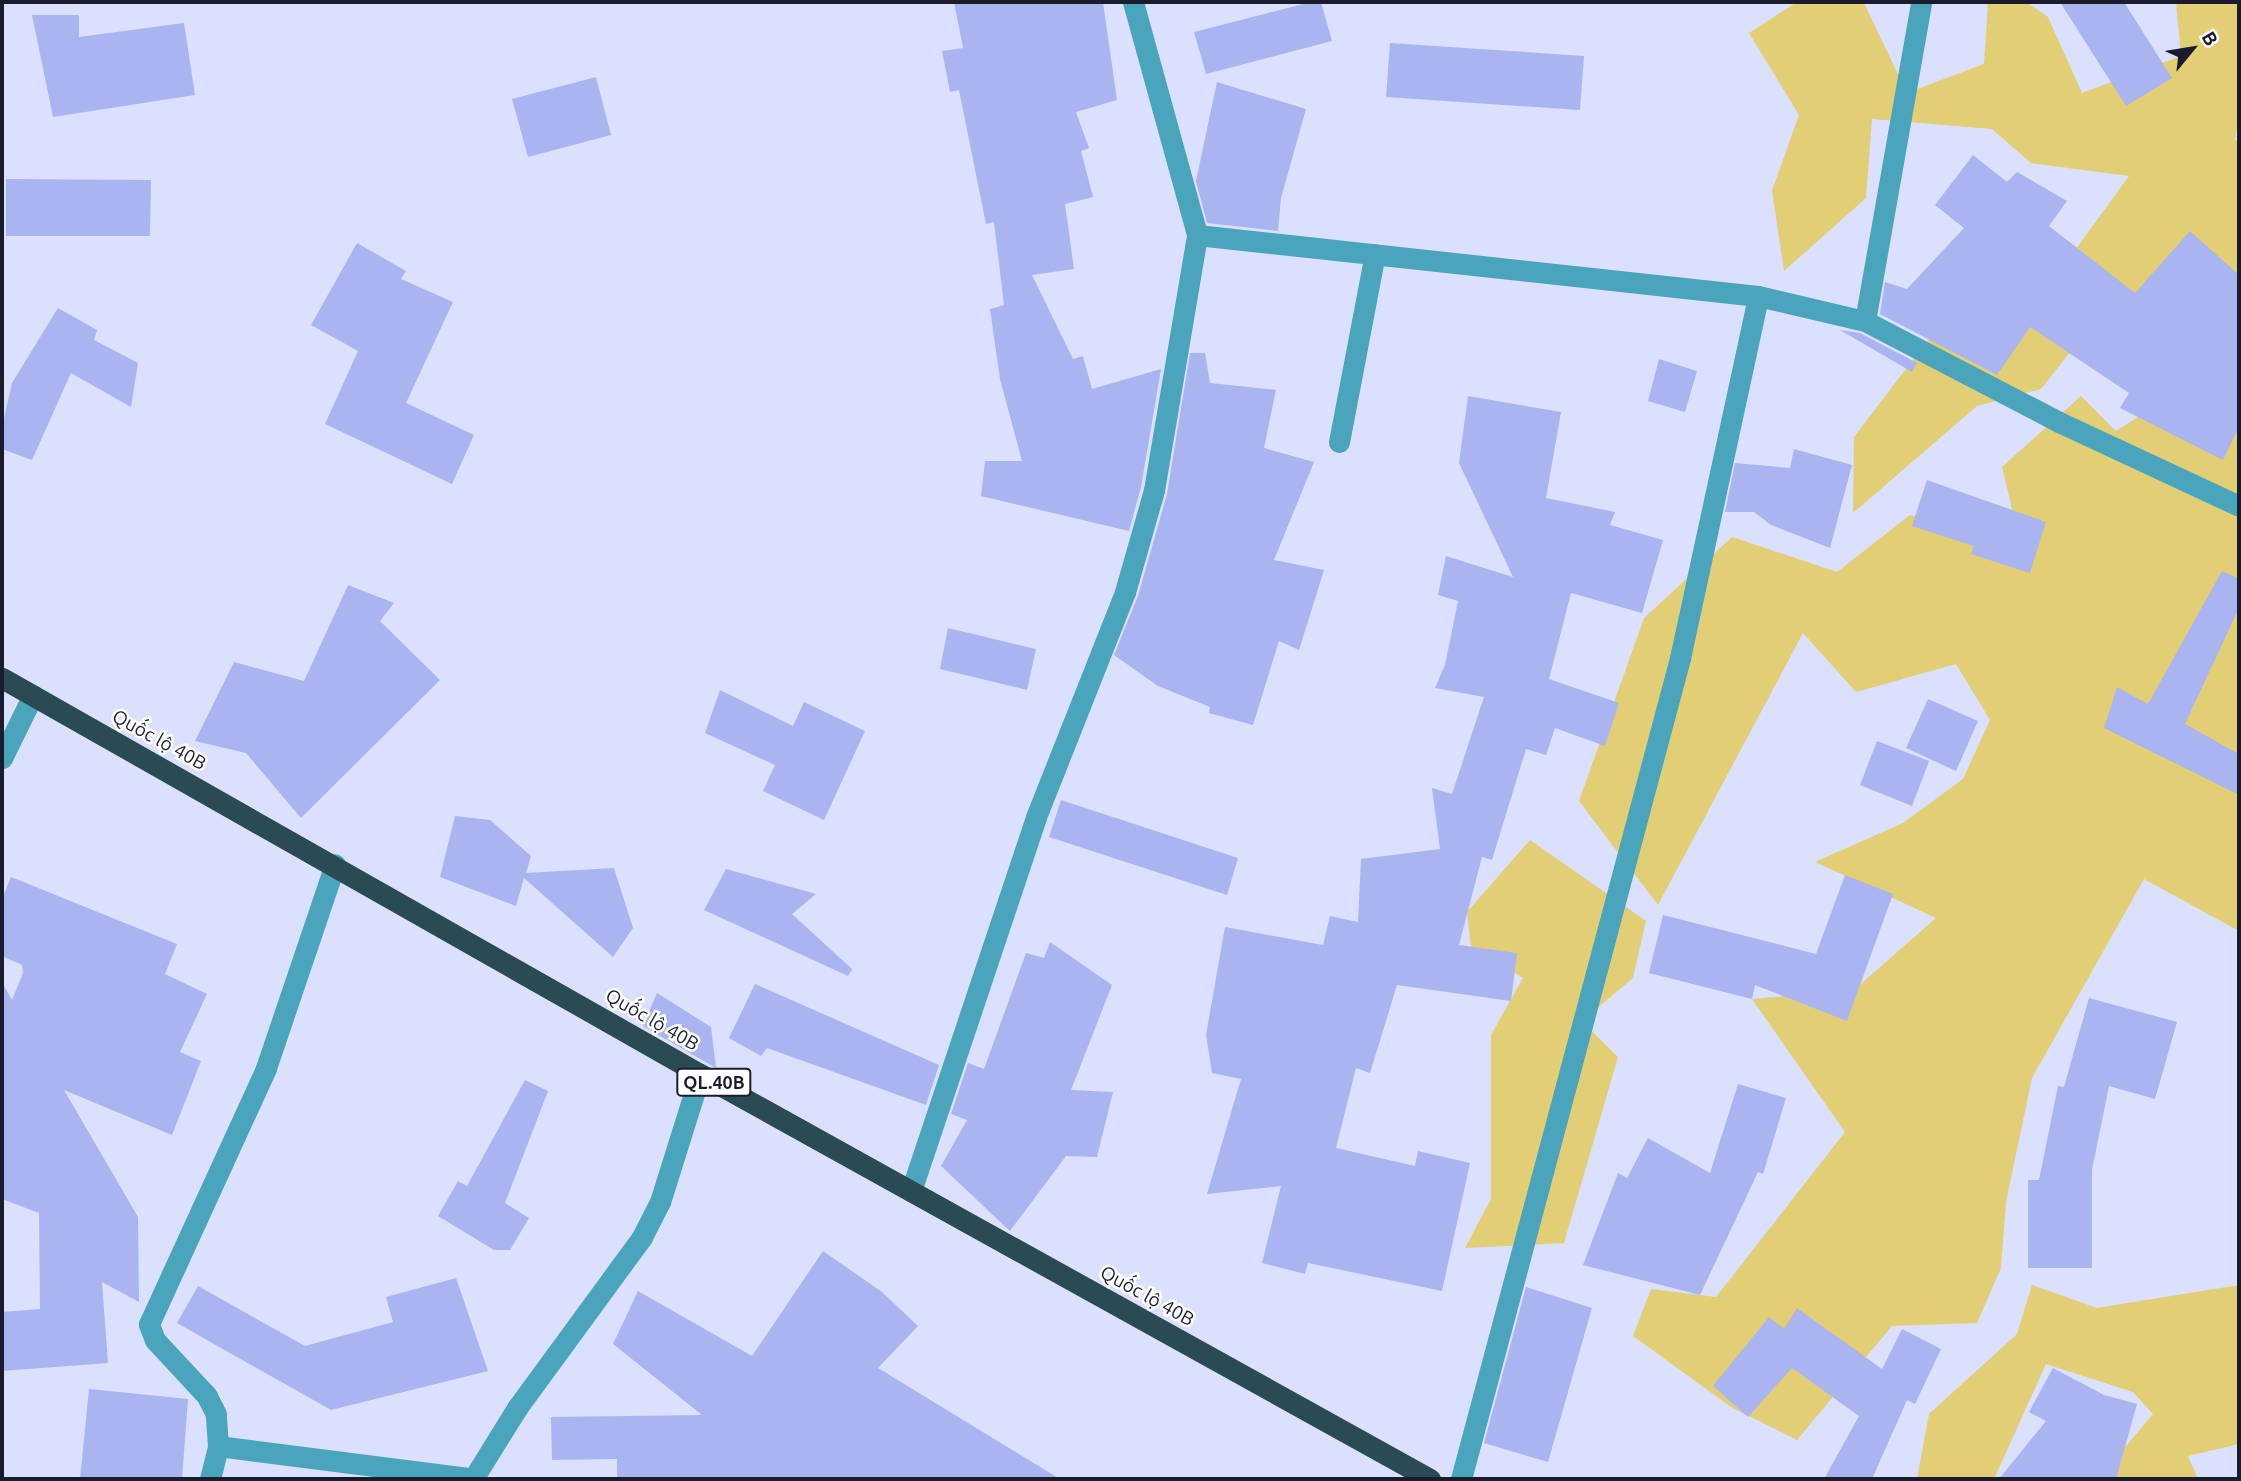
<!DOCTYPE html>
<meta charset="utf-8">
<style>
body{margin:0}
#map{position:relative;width:2241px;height:1481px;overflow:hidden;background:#dae0fd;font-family:Ubuntu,sans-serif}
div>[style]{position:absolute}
.green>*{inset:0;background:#e2ce75}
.building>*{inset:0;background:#aab4f1}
.minor>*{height:21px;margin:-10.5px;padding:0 10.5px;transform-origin:10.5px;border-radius:10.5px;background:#4aa5bc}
.highway>*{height:21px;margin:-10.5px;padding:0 10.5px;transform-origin:10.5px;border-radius:10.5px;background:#2a4b53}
span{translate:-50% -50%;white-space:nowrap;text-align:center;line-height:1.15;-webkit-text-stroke:5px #fff;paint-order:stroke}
.shield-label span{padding:2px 5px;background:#fff;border:2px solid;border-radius:5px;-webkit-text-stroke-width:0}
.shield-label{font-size:18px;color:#1a1c2e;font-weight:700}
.street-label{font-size:19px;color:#1a1c2e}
.frame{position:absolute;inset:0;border:4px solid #1a1c2e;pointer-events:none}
.north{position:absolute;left:2157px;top:14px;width:70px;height:70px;-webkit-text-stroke:5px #fff;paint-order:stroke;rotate:60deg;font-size:19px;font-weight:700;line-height:28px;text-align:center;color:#1a1c2e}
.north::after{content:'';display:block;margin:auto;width:24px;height:32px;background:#1a1c2e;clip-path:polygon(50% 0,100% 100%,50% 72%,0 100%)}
</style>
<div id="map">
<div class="green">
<i style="clip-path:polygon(1797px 2px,1864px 3px,1907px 93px,1984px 64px,1988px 2px,2026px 2px,2048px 17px,2082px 93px,2181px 56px,2176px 2px,2239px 2px,2239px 118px,2235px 140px,2239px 141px,2239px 931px,2144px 879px,2032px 1078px,2006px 1202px,2001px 1268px,1977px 1323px,1892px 1326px,1797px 1440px,1731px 1407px,1633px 1336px,1651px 1289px,1716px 1297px,1845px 1132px,1752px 999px,1854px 990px,1936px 918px,1815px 862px,1903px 823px,1963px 779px,1990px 720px,1956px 664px,1856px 692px,1803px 633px,1658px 905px,1579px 801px,1644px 618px,1732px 537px,1837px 572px,1910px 515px,1975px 533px,2027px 572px,2002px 467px,2081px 396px,2116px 431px,2197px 379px,2114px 296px,2041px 389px,1977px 406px,1853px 513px,1854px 437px,1928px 340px,2059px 272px,2129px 176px,2031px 163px,1992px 129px,1872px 119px,1866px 198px,1784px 271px,1772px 191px,1799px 115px,1749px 33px)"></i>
<i style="clip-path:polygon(1530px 840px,1646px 921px,1633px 978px,1582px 1021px,1618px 1057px,1564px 1243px,1465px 1248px,1491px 1199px,1491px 1035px,1523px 978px,1471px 947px,1467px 912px)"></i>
<i style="clip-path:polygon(2032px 1285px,2097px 1308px,2239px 1285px,2239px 1444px,2188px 1456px,2198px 1479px,2098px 1479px,2153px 1414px,2133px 1392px,2046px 1364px,1994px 1479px,1917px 1479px,1929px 1414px,2017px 1334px)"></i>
</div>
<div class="building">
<i style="clip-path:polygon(954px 2px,1103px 2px,1117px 100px,1076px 112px,1089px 148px,1081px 151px,1093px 197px,1065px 204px,1074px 269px,1032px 275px,1073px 359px,1083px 356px,1092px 389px,1161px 369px,1141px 487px,1129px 531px,981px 496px,985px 461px,1022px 461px,1000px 379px,990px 309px,1004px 305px,994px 222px,986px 224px,959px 90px,950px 92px,942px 51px,963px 48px)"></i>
<i style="clip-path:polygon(1311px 2px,1321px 2px,1332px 41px,1206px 74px,1194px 32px)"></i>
<i style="clip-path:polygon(2060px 2px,2124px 2px,2172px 78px,2126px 106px)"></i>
<i style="clip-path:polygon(32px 15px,79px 15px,79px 37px,184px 23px,195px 95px,53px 117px)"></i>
<i style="clip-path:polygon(1390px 43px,1584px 56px,1580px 110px,1386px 97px)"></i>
<i style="clip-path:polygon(596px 77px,611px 135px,528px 157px,512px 99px)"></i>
<i style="clip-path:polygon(1217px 82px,1306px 109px,1281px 198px,1278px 231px,1207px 223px,1196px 181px)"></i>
<i style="clip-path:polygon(1973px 155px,2007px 182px,2017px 172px,2067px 201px,2049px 226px,2135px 293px,2190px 231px,2239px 275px,2239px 427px,2223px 460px,2120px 408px,2129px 393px,2030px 327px,1997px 375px,1880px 314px,1885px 282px,1907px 289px,1964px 228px,1935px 205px)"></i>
<i style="clip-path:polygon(6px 179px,151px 180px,150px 236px,6px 236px)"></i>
<i style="clip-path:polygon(357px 243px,406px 271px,401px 279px,453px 302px,406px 403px,474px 435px,452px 484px,325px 424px,358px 351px,311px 325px)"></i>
<i style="clip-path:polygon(58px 308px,97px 330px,94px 340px,138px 363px,131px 407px,71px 373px,32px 460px,2px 449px,2px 427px,12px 383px)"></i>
<i style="clip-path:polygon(1840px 330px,1860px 333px,1917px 363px,1912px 372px)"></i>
<i style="clip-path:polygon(1190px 353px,1205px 353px,1210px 383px,1276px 390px,1264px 448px,1314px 462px,1274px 560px,1324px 570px,1299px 650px,1279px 641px,1253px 725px,1209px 713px,1210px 707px,1158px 686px,1114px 655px,1138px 596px,1167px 494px)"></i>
<i style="clip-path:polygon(1659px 359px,1697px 371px,1685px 412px,1648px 401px)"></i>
<i style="clip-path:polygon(1468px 396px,1561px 412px,1546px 498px,1615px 512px,1610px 525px,1663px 540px,1642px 613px,1571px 593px,1549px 679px,1619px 703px,1605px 746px,1555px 728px,1546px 755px,1526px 749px,1492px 860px,1482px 857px,1459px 945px,1517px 953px,1511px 1001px,1397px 985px,1370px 1073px,1356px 1068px,1336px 1148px,1415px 1166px,1418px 1151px,1470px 1163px,1442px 1291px,1308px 1263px,1305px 1274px,1262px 1263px,1281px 1186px,1207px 1194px,1241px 1079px,1212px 1073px,1206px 1035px,1225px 927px,1323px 945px,1330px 916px,1358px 922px,1361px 859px,1440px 849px,1432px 788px,1452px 794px,1484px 697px,1435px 688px,1445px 665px,1458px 601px,1438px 595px,1446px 556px,1513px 577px,1459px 463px)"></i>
<i style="clip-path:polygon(1794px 449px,1852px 465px,1830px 548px,1771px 525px,1754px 512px,1725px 512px,1735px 463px,1790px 468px)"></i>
<i style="clip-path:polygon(1927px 480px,2046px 522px,2030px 573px,1971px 554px,1974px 546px,1912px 526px)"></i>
<i style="clip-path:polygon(2222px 571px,2239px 579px,2239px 608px,2185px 724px,2239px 754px,2239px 795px,2104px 728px,2117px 687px,2148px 704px)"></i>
<i style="clip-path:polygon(348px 585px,394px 603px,380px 621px,440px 680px,301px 818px,246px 753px,195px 741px,234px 662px,304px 681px)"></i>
<i style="clip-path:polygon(948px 628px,1036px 649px,1027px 690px,940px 669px)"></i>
<i style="clip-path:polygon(720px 690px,793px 726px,804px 702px,865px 731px,824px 820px,763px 791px,775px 765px,705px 733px)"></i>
<i style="clip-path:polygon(1928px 699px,1978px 721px,1956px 771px,1906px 748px)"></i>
<i style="clip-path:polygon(1877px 741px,1929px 761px,1912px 806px,1860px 785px)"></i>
<i style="clip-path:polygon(1061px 800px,1238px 858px,1227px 895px,1049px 837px)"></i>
<i style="clip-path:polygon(455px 816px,490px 820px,531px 856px,526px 873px,614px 868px,633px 928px,613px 957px,524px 878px,516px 906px,440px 877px)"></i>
<i style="clip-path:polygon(726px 869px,816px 894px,792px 914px,852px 969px,848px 976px,704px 910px)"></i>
<i style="clip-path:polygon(1845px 875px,1893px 894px,1847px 1021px,1755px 985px,1752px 999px,1649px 973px,1663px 915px,1816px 954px)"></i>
<i style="clip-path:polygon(11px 877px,177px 944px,165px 974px,207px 994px,180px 1052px,201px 1061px,172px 1135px,64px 1090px,138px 1217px,139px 1302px,102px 1282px,108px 1363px,2px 1371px,2px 1312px,40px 1309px,39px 1213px,2px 1199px,2px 982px,12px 1000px,23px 973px,22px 965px,2px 956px,2px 899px)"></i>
<i style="clip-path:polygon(1050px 942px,1112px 985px,1071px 1090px,1113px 1092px,1097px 1157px,1066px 1156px,1010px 1231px,941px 1166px,967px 1120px,951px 1114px,968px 1063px,984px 1069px,1026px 953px,1044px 958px)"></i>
<i style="clip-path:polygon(755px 984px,939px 1065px,926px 1105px,767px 1048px,761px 1056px,729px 1038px)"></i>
<i style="clip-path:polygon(657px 993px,711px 1027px,716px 1068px,643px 1026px)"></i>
<i style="clip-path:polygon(2089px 998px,2177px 1022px,2155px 1099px,2109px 1086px,2092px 1170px,2092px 1268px,2028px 1268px,2028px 1180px,2039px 1180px,2058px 1086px,2064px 1087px)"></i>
<i style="clip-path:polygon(525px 1080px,548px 1091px,505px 1203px,529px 1218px,510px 1250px,494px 1250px,438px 1216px,458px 1181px,467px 1186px)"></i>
<i style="clip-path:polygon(1738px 1084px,1786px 1098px,1763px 1174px,1758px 1172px,1700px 1295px,1583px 1265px,1618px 1173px,1627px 1178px,1648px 1138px,1710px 1173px)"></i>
<i style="clip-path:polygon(823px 1251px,882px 1292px,918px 1326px,878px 1368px,1060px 1479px,617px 1479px,617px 1459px,552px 1460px,551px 1417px,702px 1415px,613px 1344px,638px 1291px,752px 1356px)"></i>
<i style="clip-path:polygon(456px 1278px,488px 1371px,331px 1410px,177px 1323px,198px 1286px,305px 1346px,393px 1322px,386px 1297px)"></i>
<i style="clip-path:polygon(1526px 1287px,1592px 1308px,1548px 1462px,1484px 1443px)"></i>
<i style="clip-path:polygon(1797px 1308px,1882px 1369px,1902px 1329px,1941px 1349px,1915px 1404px,1907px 1400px,1872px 1479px,1824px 1479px,1859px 1416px,1792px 1368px,1748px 1417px,1713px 1386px,1769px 1317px,1784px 1329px)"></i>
<i style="clip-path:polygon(2053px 1368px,2104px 1395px,2137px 1404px,2116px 1479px,1999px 1479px,2046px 1421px,2029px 1412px)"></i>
<i style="clip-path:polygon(89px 1389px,188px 1399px,182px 1479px,80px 1479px)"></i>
</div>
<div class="minor">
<i style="left:1133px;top:2px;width:242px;rotate:74.6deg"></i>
<i style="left:1197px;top:235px;width:564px;rotate:6.21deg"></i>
<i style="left:1758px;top:296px;width:110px;rotate:13.2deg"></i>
<i style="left:1865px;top:321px;width:324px;rotate:-80deg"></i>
<i style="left:1865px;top:321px;width:219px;rotate:27.5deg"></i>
<i style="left:2059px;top:422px;width:199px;rotate:25deg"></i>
<i style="left:1339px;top:442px;width:191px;rotate:-79.2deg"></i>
<i style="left:2px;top:758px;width:70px;rotate:-63.8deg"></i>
<i style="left:911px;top:1191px;width:394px;rotate:-71.5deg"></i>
<i style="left:1036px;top:817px;width:242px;rotate:-68.4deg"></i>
<i style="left:1125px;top:592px;width:106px;rotate:-74.1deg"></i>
<i style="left:1154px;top:490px;width:259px;rotate:-80.4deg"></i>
<i style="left:218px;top:1446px;width:258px;rotate:7.3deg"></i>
<i style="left:210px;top:1479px;width:34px;rotate:-76deg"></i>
<i style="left:218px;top:1446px;width:32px;rotate:-94deg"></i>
<i style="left:216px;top:1414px;width:20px;rotate:-117deg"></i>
<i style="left:207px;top:1396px;width:76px;rotate:-132.9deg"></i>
<i style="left:155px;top:1340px;width:17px;rotate:-111deg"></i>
<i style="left:149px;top:1324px;width:281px;rotate:-65.4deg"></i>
<i style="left:266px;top:1068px;width:215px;rotate:-71.3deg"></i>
<i style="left:473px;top:1479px;width:84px;rotate:-58.2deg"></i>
<i style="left:517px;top:1408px;width:212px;rotate:-53.8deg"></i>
<i style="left:642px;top:1237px;width:39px;rotate:-63deg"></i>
<i style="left:660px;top:1202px;width:134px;rotate:-72.6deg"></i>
<i style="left:1461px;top:1479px;width:850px;rotate:-75.06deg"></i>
<i style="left:1680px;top:658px;width:370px;rotate:-77.8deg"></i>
</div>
<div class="highway">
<i style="left:2px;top:678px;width:803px;rotate:29.57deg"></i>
<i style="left:700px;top:1074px;width:835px;rotate:29.02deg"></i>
</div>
<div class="shield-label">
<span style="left:714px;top:1082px">QL.40B</span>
</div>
<div class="street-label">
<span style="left:159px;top:740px;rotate:29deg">Quốc lộ 40B</span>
<span style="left:652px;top:1020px;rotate:30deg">Quốc lộ 40B</span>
<span style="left:1147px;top:1296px;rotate:29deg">Quốc lộ 40B</span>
</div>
<div class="frame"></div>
<div class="north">B</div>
</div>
